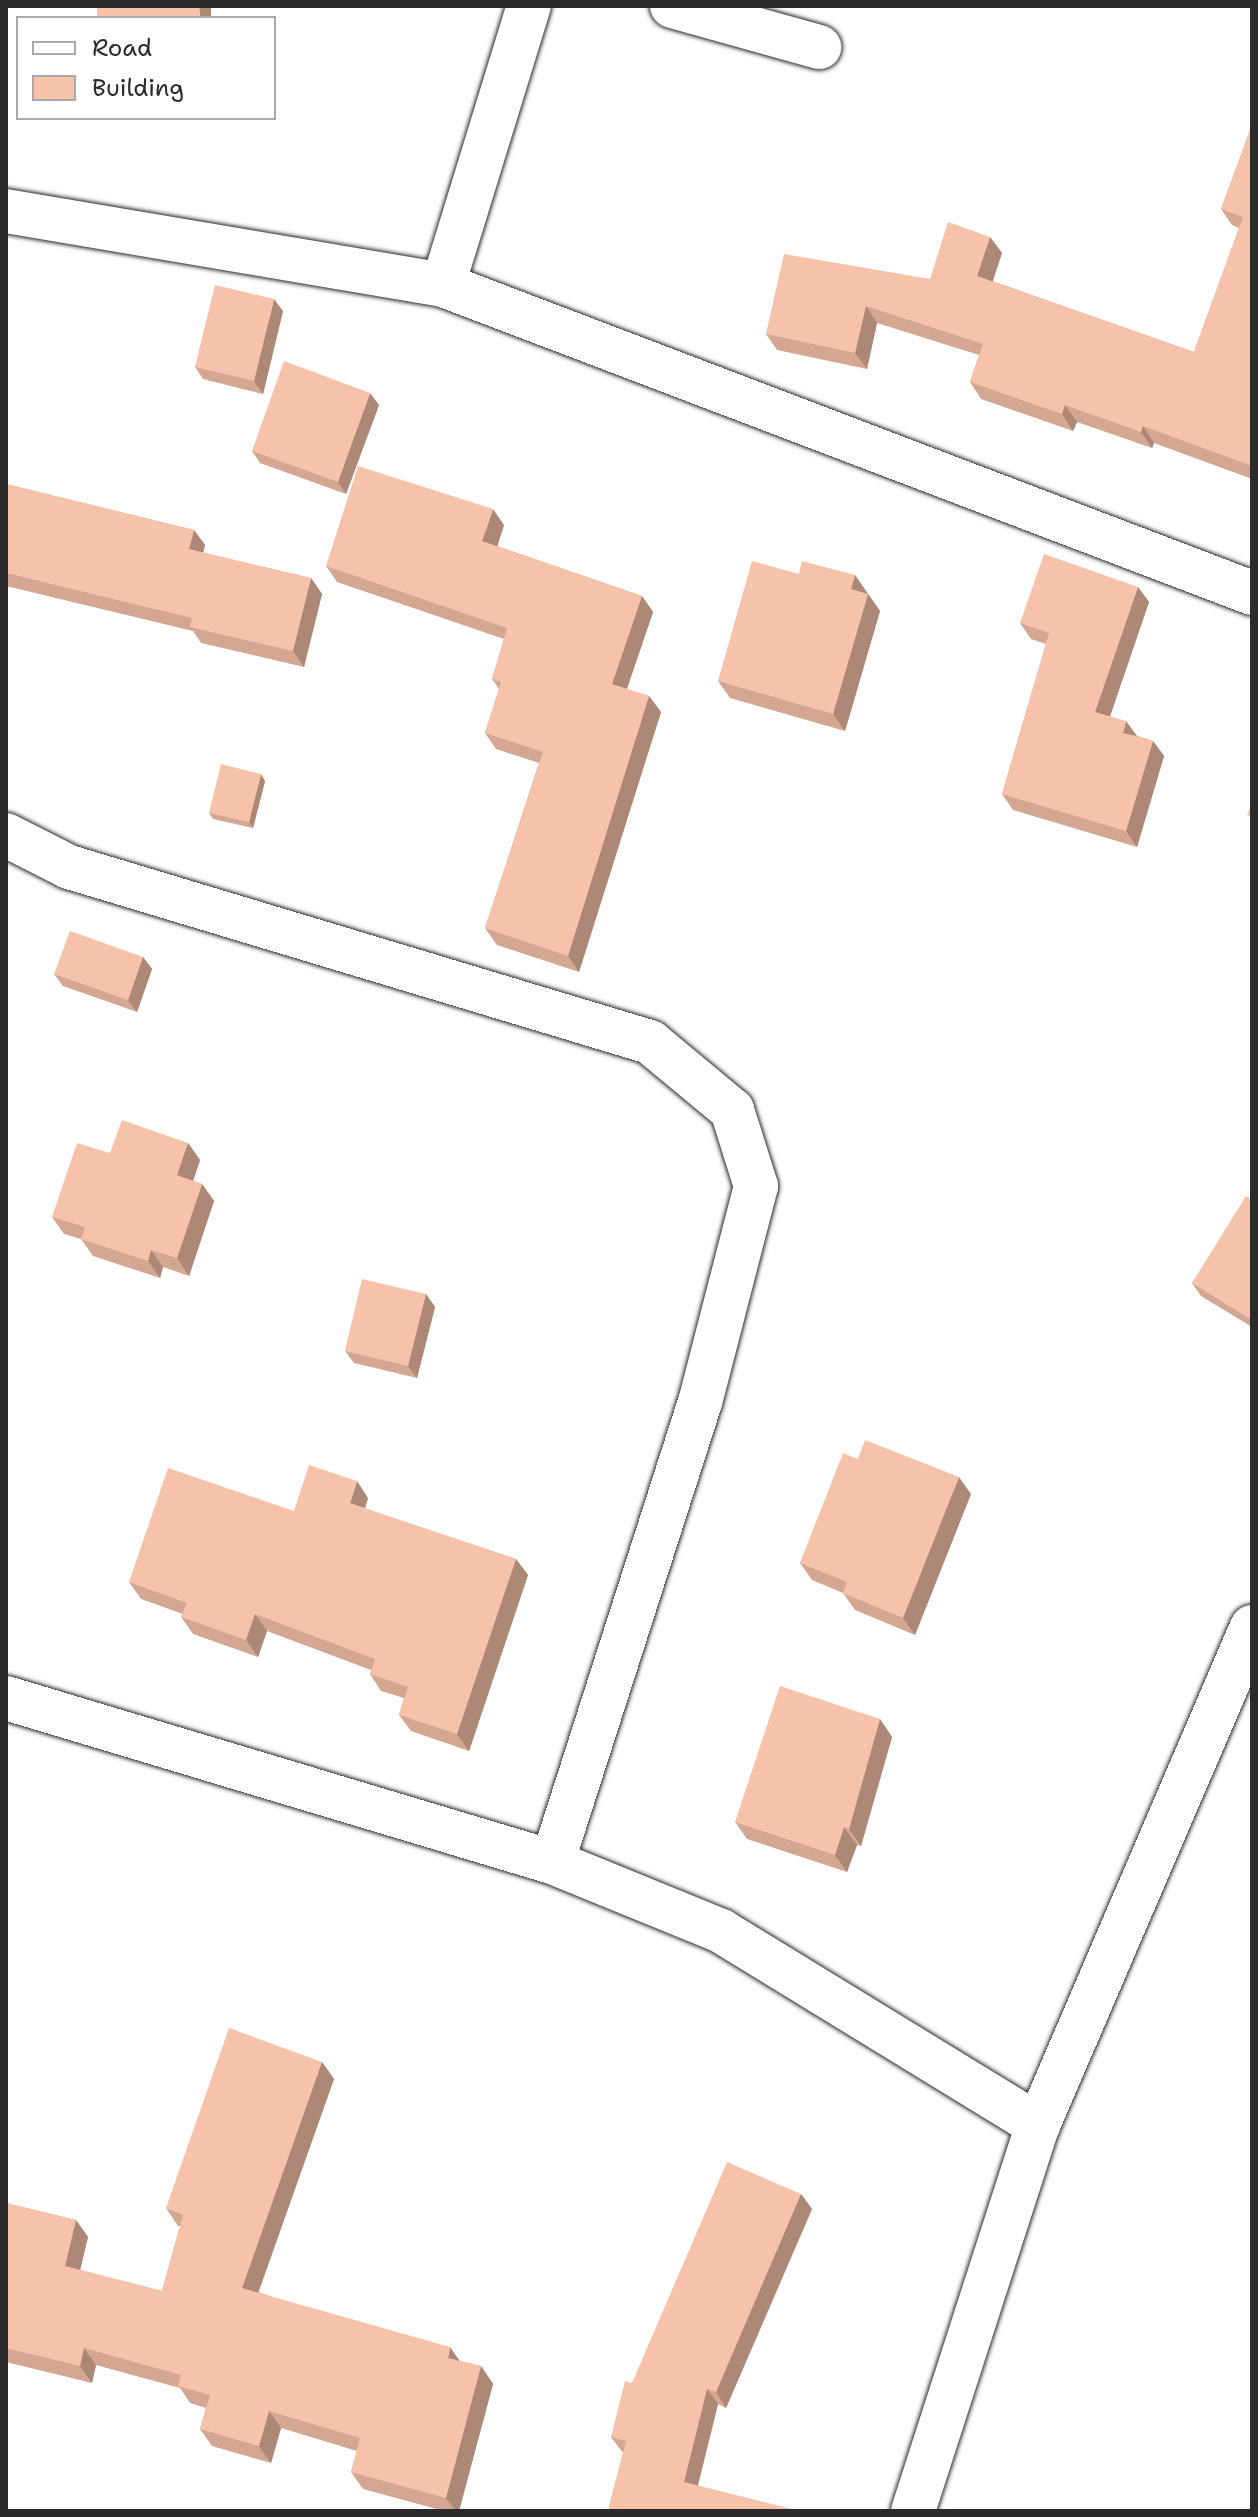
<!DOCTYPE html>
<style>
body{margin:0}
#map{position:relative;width:1258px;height:2517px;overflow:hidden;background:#fff;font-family:"Shantell Sans",sans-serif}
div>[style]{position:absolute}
.roads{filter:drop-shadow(0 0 2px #2b2b2b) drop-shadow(0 0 2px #2b2b2b)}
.minor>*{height:44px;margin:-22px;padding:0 22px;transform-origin:22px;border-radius:22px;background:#fff}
.wall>*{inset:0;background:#d4a792}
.shaded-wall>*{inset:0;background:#ad8877}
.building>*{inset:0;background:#f7c2aa}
span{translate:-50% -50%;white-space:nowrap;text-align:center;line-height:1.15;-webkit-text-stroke:8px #fff;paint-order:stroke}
.frame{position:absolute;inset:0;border:8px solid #2b2b2b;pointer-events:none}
.legend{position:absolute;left:16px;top:16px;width:260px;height:104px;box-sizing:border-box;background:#fff;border:2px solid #aaa;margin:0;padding:10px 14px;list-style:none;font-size:24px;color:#2b2b2b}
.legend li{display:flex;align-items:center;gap:16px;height:40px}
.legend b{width:40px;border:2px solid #aaa}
</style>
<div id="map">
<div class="roads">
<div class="minor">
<i style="left:672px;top:6px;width:153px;rotate:15.6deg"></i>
<i style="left:6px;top:211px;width:443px;rotate:9.6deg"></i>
<i style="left:443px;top:285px;width:866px;rotate:20.84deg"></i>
<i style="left:443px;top:285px;width:292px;rotate:-72.9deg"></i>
<i style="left:6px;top:835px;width:71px;rotate:26.9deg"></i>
<i style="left:69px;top:867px;width:607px;rotate:16.76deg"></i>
<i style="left:650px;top:1042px;width:107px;rotate:39.7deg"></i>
<i style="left:732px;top:1110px;width:80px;rotate:72.5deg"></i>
<i style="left:756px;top:1186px;width:223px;rotate:104.5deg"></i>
<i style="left:700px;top:1402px;width:483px;rotate:107.8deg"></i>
<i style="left:6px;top:1698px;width:570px;rotate:16.72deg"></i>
<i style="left:552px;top:1862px;width:183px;rotate:22.2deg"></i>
<i style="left:721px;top:1931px;width:372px;rotate:31.5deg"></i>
<i style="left:913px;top:2511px;width:406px;rotate:-72.1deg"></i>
<i style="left:1038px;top:2125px;width:542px;rotate:-66.75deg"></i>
</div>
</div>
<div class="wall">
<i style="clip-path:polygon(1252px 125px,1252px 479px,1154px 443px,1152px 448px,1077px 422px,1073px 431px,981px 399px,970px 382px,979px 355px,877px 323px,867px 369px,777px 350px,766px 334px,930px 279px,990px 237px,1002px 253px,992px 281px,1194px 352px,1239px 228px,1232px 225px,1221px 209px)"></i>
<i style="clip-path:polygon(283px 311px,263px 394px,203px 379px,195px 367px)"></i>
<i style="clip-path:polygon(379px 405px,346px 494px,260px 463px,252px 451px)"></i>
<i style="clip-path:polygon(6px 484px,194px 530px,205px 545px,203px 553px,311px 578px,322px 594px,304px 667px,201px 643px,193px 631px,6px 586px)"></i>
<i style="clip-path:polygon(504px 525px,497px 546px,642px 596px,653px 612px,627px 689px,649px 696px,661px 712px,579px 972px,497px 945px,485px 928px,539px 763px,496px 749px,485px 733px,499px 689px,492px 679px,504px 639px,337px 582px,326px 566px)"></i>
<i style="clip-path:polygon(799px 574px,855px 575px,880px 611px,845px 731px,730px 698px,718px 681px)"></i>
<i style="clip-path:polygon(1138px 587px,1149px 602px,1110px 716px,1137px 736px,1153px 741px,1164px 756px,1137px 847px,1013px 810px,1002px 794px,1046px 644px,1031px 639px,1020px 623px)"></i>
<i style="clip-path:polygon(265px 781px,253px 828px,213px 819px,209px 813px)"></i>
<i style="clip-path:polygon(143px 957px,152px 969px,137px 1012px,63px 986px,54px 974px)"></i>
<i style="clip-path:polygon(188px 1143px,200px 1160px,193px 1181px,202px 1184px,214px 1201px,189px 1276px,163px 1267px,160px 1278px,93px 1256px,81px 1239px,64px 1234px,52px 1217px,110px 1153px)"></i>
<i style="clip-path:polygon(1252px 1200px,1252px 1327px,1201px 1296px,1192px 1283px)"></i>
<i style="clip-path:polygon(426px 1294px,435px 1307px,417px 1378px,354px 1363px,345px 1351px)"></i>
<i style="clip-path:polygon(858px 1459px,971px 1494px,915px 1635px,855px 1610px,843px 1593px,812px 1580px,800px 1563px)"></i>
<i style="clip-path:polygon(368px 1498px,365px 1509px,516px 1559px,528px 1575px,469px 1751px,411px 1731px,399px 1715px,404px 1698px,381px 1691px,370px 1674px,371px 1670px,267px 1631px,258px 1657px,193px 1634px,181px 1617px,183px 1614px,141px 1599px,129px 1582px,294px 1511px)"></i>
<i style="clip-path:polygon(880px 1719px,892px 1737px,861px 1846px,857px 1845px,847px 1872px,747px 1839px,735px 1822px)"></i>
<i style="clip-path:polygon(322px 2062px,334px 2079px,258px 2292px,460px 2361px,481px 2366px,493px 2384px,459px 2511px,444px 2511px,363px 2489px,351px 2472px,357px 2451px,281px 2428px,271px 2463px,212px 2446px,200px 2429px,206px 2408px,190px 2403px,180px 2388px,96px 2365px,92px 2383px,6px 2362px,6px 2203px,76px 2220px,88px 2237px,80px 2270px,162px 2291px,180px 2226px,178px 2226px,166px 2208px)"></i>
<i style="clip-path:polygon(801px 2194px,812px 2209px,726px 2408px,718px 2404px,698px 2485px,608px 2511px,623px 2453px,611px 2437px,632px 2383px)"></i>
</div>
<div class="shaded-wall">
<i style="clip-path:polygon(199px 6px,211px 6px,211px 18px,200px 18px)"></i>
<i style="clip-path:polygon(990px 237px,1002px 253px,989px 293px,977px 276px)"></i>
<i style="clip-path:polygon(274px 299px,283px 311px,263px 394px,254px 381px)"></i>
<i style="clip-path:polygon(866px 306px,877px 323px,867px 369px,855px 353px)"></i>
<i style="clip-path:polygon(370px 393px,379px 405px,346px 494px,338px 482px)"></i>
<i style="clip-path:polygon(1065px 405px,1077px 422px,1073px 431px,1062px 414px)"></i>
<i style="clip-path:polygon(1143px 426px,1154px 443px,1152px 448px,1141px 432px)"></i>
<i style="clip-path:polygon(493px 509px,504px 525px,494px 557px,482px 541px)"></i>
<i style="clip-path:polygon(194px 530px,205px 545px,200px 565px,189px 549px)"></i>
<i style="clip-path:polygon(855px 575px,867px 593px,863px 606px,851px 589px)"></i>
<i style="clip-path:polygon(311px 578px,322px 594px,304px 667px,293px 651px)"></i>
<i style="clip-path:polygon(1138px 587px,1149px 602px,1106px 728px,1095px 712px)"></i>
<i style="clip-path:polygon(868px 594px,880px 611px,845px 731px,833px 714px)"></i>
<i style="clip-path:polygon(642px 596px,653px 612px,623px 700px,612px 684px)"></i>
<i style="clip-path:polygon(649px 696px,661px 712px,579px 972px,568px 956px)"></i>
<i style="clip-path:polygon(1126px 721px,1137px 736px,1123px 733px)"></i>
<i style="clip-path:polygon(1153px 741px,1164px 756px,1137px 847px,1126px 831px)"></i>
<i style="clip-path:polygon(261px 774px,265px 781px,253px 828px,249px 822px)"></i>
<i style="clip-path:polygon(143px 957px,152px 969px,137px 1012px,128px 1000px)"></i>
<i style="clip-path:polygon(188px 1143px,200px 1160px,189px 1193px,177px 1175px)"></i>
<i style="clip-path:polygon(202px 1184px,214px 1201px,189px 1276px,177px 1258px)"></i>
<i style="clip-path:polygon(151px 1250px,163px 1267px,160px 1278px,148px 1261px)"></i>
<i style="clip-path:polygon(426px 1294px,435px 1307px,417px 1378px,408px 1366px)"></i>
<i style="clip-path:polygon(959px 1477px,971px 1494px,915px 1635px,903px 1618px)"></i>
<i style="clip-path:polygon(357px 1481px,368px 1498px,361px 1520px,350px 1503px)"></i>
<i style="clip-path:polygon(516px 1559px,528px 1575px,469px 1751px,457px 1734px)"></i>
<i style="clip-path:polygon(255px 1614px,267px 1631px,258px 1657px,246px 1640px)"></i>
<i style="clip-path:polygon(880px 1719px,892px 1737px,861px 1846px,849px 1829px)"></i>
<i style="clip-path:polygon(844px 1827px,857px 1845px,847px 1872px,835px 1855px)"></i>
<i style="clip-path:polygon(322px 2062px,334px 2079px,254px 2305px,242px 2288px)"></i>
<i style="clip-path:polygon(801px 2194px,812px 2209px,726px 2408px,716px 2392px)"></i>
<i style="clip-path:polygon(76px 2220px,88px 2237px,77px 2283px,65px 2266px)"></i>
<i style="clip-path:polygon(450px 2347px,462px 2364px,448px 2358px)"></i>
<i style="clip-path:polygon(84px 2348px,96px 2365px,92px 2383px,80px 2366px)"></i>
<i style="clip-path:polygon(481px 2366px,493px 2384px,459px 2511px,456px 2511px,446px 2498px)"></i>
<i style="clip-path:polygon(707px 2389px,718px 2404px,695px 2497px,684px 2482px)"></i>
<i style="clip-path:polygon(269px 2411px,281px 2428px,271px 2463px,259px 2446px)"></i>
</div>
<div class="building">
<i style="clip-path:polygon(97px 6px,199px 6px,200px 18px,97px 18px)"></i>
<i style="clip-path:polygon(1252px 125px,1252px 466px,1143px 426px,1141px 432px,1065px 405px,1062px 414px,970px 382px,983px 344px,866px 306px,855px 353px,766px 334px,784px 254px,930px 279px,948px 222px,990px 237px,977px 276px,1194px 352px,1243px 217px,1221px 209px)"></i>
<i style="clip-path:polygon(215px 285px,274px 299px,254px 381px,195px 367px)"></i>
<i style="clip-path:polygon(284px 361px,370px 393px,338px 482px,252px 451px)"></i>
<i style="clip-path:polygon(358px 466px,493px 509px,482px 541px,642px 596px,612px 684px,649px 696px,568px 956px,485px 928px,543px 752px,485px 733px,501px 682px,492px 679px,507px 628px,326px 566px)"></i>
<i style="clip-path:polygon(6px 484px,194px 530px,189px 549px,311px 578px,293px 651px,190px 627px,192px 618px,6px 573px)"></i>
<i style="clip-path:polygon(1044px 554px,1138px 587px,1095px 712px,1126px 721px,1123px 733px,1153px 741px,1126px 831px,1002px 794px,1049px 633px,1020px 623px)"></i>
<i style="clip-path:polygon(752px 561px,799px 574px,802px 561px,855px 575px,851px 589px,868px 594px,833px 714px,718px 681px)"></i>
<i style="clip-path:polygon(221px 764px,261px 774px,249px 822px,209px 813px)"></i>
<i style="clip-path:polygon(1252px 803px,1252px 817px,1247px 815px)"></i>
<i style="clip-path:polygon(70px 931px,143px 957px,128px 1000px,54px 974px)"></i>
<i style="clip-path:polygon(122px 1120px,188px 1143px,177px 1175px,202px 1184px,177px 1258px,151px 1250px,148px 1261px,81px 1239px,85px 1227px,52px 1217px,77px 1143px,110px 1153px)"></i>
<i style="clip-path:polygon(1246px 1196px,1252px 1200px,1252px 1320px,1192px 1283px)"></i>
<i style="clip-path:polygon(362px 1279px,426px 1294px,408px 1366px,345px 1351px)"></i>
<i style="clip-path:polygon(865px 1440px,959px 1477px,903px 1618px,843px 1593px,847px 1582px,800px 1563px,843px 1453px,858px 1459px)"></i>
<i style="clip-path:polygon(309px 1465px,357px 1481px,350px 1503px,516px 1559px,457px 1734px,399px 1715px,408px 1687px,370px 1674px,375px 1659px,255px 1614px,246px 1640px,181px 1617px,187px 1603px,129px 1582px,168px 1468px,294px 1511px)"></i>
<i style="clip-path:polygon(780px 1686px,880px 1719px,849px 1829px,844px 1827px,835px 1855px,735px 1822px)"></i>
<i style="clip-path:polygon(229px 2028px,322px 2062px,242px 2288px,450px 2347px,448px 2358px,481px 2366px,446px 2498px,351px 2472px,360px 2438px,269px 2411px,259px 2446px,200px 2429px,210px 2395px,178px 2386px,181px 2375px,84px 2348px,80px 2366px,6px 2348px,6px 2203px,76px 2220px,65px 2266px,162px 2291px,183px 2215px,166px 2208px)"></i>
<i style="clip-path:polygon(727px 2162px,801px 2194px,716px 2392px,707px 2389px,684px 2482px,800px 2511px,608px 2511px,626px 2441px,611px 2437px,625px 2381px,632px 2383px)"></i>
</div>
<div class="frame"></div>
<ul class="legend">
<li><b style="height:10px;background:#fff"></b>Road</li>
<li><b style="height:22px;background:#f7c2aa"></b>Building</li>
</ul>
</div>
